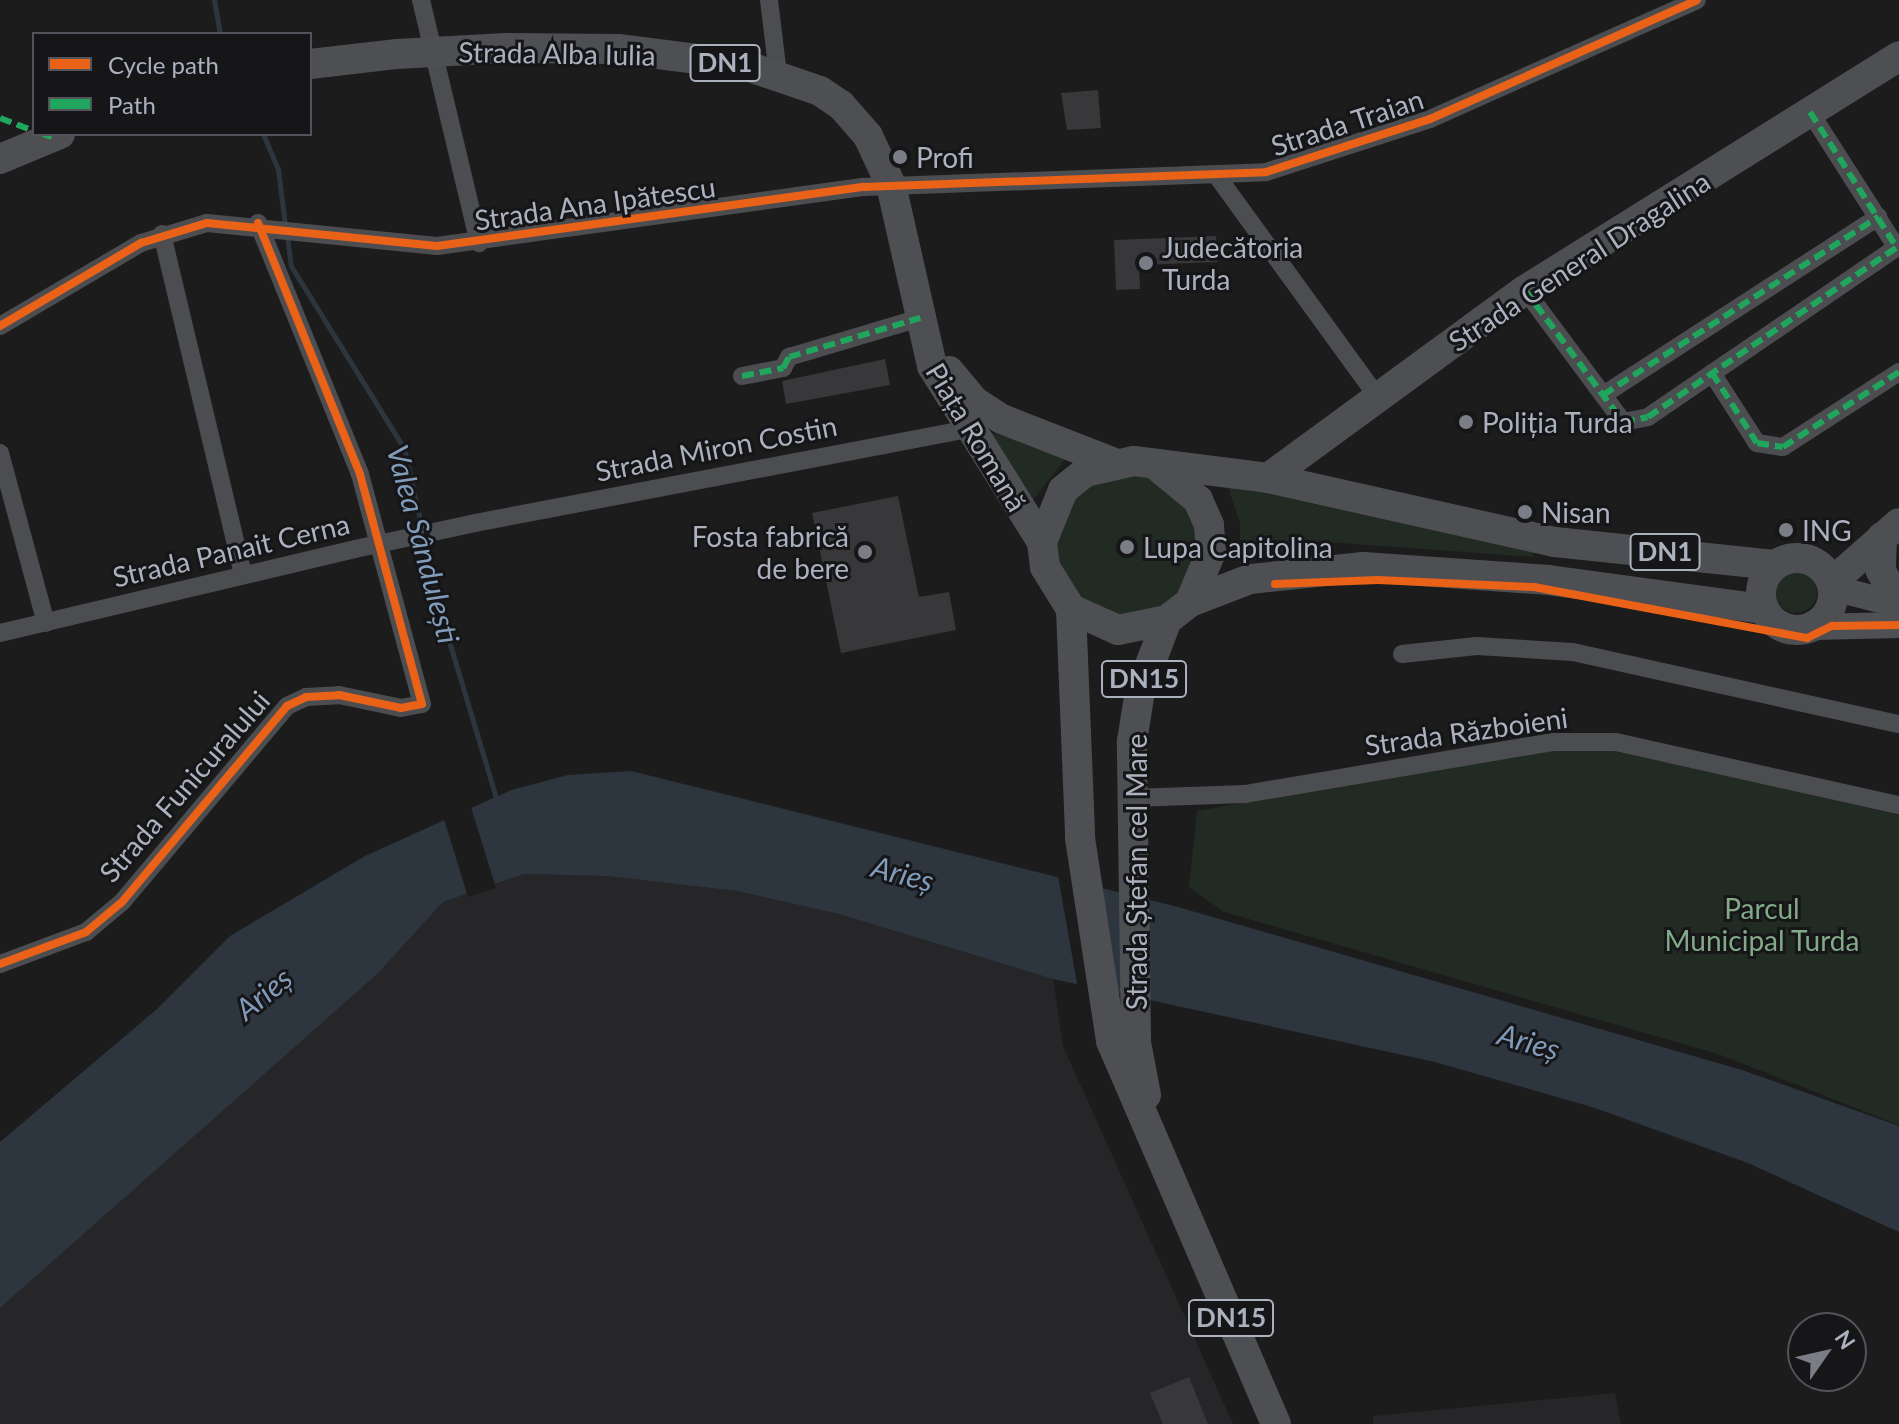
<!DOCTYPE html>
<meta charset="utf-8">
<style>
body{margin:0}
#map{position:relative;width:1899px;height:1424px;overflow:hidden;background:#1c1c1c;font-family:Lato,sans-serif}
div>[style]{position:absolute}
.built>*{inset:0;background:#262629}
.green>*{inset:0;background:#212a23}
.round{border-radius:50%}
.water>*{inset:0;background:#2d363f}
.pier>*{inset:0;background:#1c1c1c}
.stream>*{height:5px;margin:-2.5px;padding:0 2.5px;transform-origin:2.5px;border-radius:2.5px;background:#2d363f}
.building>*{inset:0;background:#38383a}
.minor>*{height:18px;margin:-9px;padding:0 9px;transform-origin:9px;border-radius:9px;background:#4c4d50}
.secondary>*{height:26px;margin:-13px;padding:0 13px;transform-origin:13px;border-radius:13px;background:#4f5054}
.primary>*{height:30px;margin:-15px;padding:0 15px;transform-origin:15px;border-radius:15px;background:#4e4f52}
.primary>.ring{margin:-15px;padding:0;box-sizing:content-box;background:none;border:30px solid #4e4f52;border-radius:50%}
.minor-bridge>*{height:18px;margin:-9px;padding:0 9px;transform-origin:9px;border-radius:9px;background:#4c4d50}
.primary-bridge>*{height:30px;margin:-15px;padding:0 15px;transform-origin:15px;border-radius:15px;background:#4e4f52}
.quiet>*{height:6px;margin-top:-3px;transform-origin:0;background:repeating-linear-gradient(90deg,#20a55d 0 12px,transparent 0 18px)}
.cycleway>*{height:8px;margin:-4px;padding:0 4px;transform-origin:4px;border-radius:4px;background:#ea6118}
.dots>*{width:22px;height:22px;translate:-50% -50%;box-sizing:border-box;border:4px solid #161619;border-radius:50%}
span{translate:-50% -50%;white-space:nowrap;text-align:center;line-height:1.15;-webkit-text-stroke:6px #161619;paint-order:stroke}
.shield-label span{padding:2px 6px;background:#161619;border:2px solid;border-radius:6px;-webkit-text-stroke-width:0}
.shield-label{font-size:26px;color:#acb1be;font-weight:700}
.street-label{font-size:28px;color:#acb1be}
.poi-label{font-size:28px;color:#acb1be}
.left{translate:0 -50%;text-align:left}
.right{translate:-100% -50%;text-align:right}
.park-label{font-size:28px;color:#82aa87}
.water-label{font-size:30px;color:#819cbb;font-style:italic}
.legend{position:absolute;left:32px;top:32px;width:280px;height:104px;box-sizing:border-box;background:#161619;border:2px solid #52545b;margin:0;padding:10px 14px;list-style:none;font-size:24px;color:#acb1be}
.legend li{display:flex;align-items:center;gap:16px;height:40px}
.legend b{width:40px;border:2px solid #52545b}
.north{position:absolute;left:1787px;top:1312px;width:80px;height:80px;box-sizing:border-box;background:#161619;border:2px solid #52545b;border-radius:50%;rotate:56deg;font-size:22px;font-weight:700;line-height:32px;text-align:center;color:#acb1be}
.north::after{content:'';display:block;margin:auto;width:28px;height:36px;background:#7a7d85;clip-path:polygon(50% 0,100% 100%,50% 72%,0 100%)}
</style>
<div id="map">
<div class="built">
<i style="clip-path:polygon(524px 874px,607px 876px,737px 891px,839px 914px,1053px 979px,1063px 1046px,1233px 1424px,0 1424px,0 1308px,376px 974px,443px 902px)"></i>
<i style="clip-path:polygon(1615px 1393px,1621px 1424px,1373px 1424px,1373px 1416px)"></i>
</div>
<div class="green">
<i style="clip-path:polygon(983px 430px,1069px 455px,1029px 505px)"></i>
<i style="clip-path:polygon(1142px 468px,1159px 474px,1203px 532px,1192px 586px,1148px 619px,1094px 615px,1050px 557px,1072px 488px)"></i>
<i style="clip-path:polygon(1227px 483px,1534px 548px,1533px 557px,1312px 541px,1240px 566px,1240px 524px)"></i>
<i class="round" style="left:1775px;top:571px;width:42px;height:42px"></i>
<i style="clip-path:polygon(1554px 747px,1611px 748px,1899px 815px,1899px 1125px,1718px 1054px,1224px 912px,1189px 887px,1197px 811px)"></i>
</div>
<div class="water">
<i style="clip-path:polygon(631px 771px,1178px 907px,1742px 1070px,1899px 1126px,1899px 1232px,1748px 1163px,1592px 1107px,1435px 1062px,1053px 979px,839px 914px,737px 891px,607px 876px,524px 874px,443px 902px,377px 974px,0 1308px,0 1142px,157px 1009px,230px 936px,365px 856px,511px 790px,568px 775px)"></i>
</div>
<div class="pier">
<i style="clip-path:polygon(470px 804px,496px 888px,468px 897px,443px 816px)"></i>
<i style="clip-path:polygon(1058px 876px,1091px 883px,1108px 995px,1078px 989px)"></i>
</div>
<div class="stream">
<i style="left:214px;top:0;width:35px;rotate:80deg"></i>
<i style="left:263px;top:134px;width:38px;rotate:67deg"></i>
<i style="left:278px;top:169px;width:56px;rotate:82.9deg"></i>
<i style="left:287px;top:235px;width:31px;rotate:83deg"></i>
<i style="left:291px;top:266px;width:214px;rotate:58.2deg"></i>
<i style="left:404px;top:448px;width:167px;rotate:77.5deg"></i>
<i style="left:440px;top:611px;width:198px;rotate:73.3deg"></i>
</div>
<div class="building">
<i style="clip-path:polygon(1098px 90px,1101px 128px,1067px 130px,1061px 93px)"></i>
<i style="clip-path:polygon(1216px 236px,1217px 262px,1139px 265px,1140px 289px,1116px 290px,1114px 240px)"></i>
<i style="clip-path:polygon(885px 359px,890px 385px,786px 404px,782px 381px)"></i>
<i style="clip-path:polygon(898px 496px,919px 597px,949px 592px,956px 630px,841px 653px,812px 513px)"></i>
<i style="clip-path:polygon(1189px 1377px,1208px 1424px,1163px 1424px,1150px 1393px)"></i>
</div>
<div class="minor">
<i style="left:421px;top:0;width:250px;rotate:76.6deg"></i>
<i style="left:769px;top:0;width:75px;rotate:83.1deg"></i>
<i style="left:1810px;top:112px;width:161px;rotate:57.4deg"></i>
<i style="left:1217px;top:176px;width:274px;rotate:54deg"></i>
<i style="left:162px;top:234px;width:350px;rotate:76.6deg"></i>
<i style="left:1525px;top:290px;width:164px;rotate:53.4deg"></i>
<i style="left:1623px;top:422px;width:25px;rotate:-11deg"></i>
<i style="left:1648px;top:417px;width:304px;rotate:-34.3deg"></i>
<i style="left:0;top:326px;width:164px;rotate:-30.5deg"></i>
<i style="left:141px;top:243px;width:69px;rotate:-16.9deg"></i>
<i style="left:207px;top:223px;width:231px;rotate:5.7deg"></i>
<i style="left:437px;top:246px;width:431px;rotate:-7.9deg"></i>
<i style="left:864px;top:187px;width:402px;rotate:-2.1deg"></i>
<i style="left:1266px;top:172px;width:172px;rotate:-17.9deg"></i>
<i style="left:1430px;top:119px;width:292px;rotate:-24deg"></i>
<i style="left:1712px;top:373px;width:83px;rotate:57.3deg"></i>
<i style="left:1757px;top:443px;width:26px;rotate:9deg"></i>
<i style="left:1783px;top:447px;width:138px;rotate:-32.9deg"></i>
<i style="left:742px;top:376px;width:42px;rotate:-11deg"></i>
<i style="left:783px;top:368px;width:13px;rotate:-61deg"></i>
<i style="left:789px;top:357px;width:137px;rotate:-16.6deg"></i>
<i style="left:1603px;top:395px;width:328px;rotate:-32.9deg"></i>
<i style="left:0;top:453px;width:176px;rotate:74.9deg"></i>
<i style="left:475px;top:523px;width:502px;rotate:-10.79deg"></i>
<i style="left:0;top:633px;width:365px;rotate:-13.3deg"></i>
<i style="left:1402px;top:654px;width:75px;rotate:-6.1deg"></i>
<i style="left:1477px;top:646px;width:96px;rotate:3.6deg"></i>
<i style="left:1573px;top:652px;width:334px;rotate:12.5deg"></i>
<i style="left:1132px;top:798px;width:113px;rotate:-2deg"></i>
<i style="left:1245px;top:794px;width:313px;rotate:-9.6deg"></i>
<i style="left:1554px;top:742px;width:62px"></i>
<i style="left:1616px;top:742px;width:290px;rotate:12.6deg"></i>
<i style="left:0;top:964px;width:92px;rotate:-20.4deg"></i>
<i style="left:86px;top:932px;width:47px;rotate:-39.8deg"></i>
<i style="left:122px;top:902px;width:256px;rotate:-49.9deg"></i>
<i style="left:287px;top:706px;width:21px;rotate:-25deg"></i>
<i style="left:306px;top:697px;width:33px;rotate:-3deg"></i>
<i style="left:339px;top:695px;width:63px;rotate:11.8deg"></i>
<i style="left:401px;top:708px;width:21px;rotate:-11deg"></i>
<i style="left:422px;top:704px;width:238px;rotate:-105.1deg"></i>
<i style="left:360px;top:474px;width:271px;rotate:-112.1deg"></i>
</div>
<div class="secondary">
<i style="left:1833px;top:588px;width:68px;rotate:14.4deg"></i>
<i style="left:1813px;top:627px;width:86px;rotate:-1.3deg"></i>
</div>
<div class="primary">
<i style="left:506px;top:48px;width:112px;rotate:0.5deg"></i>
<i style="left:618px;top:49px;width:127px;rotate:7.2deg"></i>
<i style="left:744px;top:65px;width:80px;rotate:18.9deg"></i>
<i style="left:820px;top:91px;width:25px;rotate:34deg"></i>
<i style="left:841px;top:105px;width:41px;rotate:48.9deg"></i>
<i style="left:868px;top:136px;width:54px;rotate:64.9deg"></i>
<i style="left:891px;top:185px;width:186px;rotate:77.2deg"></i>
<i style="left:932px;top:366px;width:208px;rotate:58deg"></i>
<i style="left:310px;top:64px;width:88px;rotate:-6.6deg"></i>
<i style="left:0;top:159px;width:65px;rotate:-22.6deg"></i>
<i style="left:949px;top:371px;width:39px;rotate:50deg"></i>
<i style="left:974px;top:401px;width:33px;rotate:33deg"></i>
<i style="left:1002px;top:419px;width:118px;rotate:21.4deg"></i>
<i style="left:1158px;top:467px;width:52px;rotate:39.5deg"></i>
<i style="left:1198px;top:500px;width:27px;rotate:66deg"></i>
<i style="left:1209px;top:525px;width:27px;rotate:86deg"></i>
<i style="left:1211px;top:552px;width:54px;rotate:112.8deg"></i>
<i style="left:1268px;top:478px;width:318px;rotate:-36.2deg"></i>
<i style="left:1525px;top:290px;width:441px;rotate:-32deg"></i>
<i style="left:1882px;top:537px;width:34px;rotate:92deg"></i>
<i style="left:1881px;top:571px;width:37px;rotate:61deg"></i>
<i class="ring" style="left:1761px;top:558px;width:42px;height:42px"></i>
<i style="left:1832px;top:582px;width:89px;rotate:-41.4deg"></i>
<i style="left:1071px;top:609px;width:229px;rotate:87.7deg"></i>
<i style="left:1080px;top:838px;width:205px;rotate:81.3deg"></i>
<i style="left:1111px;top:1041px;width:417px;rotate:66.7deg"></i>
<i style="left:1763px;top:609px;width:216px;rotate:-172.3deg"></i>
<i style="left:1549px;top:580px;width:186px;rotate:-176deg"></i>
<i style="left:1363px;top:567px;width:114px;rotate:173.9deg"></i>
<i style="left:1250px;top:579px;width:64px;rotate:159deg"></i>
<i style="left:1190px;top:602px;width:29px;rotate:142deg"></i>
<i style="left:1167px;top:620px;width:50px;rotate:168.5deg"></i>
<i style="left:1118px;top:630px;width:51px;rotate:-155.9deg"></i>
<i style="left:1071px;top:609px;width:49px;rotate:-121.8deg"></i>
<i style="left:1045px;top:567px;width:25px;rotate:-97deg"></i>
<i style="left:1042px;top:542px;width:56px;rotate:-68deg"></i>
<i style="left:1063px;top:490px;width:28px;rotate:-39deg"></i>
<i style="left:1085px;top:472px;width:50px;rotate:-12.7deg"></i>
<i style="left:1134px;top:461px;width:135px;rotate:7.2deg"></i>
<i style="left:1268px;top:478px;width:294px;rotate:12.6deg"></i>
<i style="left:1555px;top:542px;width:220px;rotate:6deg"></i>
<i style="left:1146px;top:1095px;width:54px;rotate:-100.7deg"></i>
<i style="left:1136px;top:1042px;width:301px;rotate:-90.8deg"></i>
<i style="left:1132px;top:741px;width:51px;rotate:-80.9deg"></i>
<i style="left:1140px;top:691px;width:76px;rotate:-69.2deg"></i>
</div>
<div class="minor-bridge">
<i style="left:355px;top:549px;width:123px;rotate:-12.2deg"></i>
</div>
<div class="primary-bridge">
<i style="left:397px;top:54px;width:109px;rotate:-3.2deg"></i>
</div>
<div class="quiet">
<i style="left:1810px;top:112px;width:161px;rotate:57.4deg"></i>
<i style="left:0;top:118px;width:36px;rotate:21deg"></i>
<i style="left:43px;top:134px;width:9px;rotate:18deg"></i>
<i style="left:1525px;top:290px;width:164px;rotate:53.4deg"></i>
<i style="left:1623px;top:422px;width:25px;rotate:-11deg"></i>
<i style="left:1648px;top:417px;width:304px;rotate:-34.3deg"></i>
<i style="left:1712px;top:373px;width:83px;rotate:57.3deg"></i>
<i style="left:1757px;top:443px;width:26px;rotate:9deg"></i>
<i style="left:1783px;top:447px;width:138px;rotate:-32.9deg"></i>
<i style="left:742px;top:376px;width:42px;rotate:-11deg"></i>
<i style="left:783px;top:368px;width:13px;rotate:-61deg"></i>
<i style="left:789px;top:357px;width:137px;rotate:-16.6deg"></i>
<i style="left:1603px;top:395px;width:328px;rotate:-32.9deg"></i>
</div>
<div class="cycleway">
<i style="left:0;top:326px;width:164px;rotate:-30.5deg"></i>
<i style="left:141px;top:243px;width:69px;rotate:-16.9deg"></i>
<i style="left:207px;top:223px;width:231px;rotate:5.7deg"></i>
<i style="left:437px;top:246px;width:431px;rotate:-7.9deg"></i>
<i style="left:864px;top:187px;width:402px;rotate:-2.1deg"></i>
<i style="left:1266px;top:172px;width:172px;rotate:-17.9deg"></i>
<i style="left:1430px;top:119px;width:292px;rotate:-24deg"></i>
<i style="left:1275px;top:584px;width:103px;rotate:-2.2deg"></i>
<i style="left:1378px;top:580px;width:156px;rotate:2.6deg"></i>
<i style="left:1534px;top:587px;width:278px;rotate:10.6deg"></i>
<i style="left:1807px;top:638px;width:28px;rotate:-26deg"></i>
<i style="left:1832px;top:626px;width:67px;rotate:-0.9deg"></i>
<i style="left:0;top:964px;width:92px;rotate:-20.4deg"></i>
<i style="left:86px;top:932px;width:47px;rotate:-39.8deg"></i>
<i style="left:122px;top:902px;width:256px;rotate:-49.9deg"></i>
<i style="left:287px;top:706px;width:21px;rotate:-25deg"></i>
<i style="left:306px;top:697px;width:33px;rotate:-3deg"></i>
<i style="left:339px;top:695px;width:63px;rotate:11.8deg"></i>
<i style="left:401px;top:708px;width:21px;rotate:-11deg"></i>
<i style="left:422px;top:704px;width:238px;rotate:-105.1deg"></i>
<i style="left:360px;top:474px;width:271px;rotate:-112.1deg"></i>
</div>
<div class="dots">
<i style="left:900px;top:157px;background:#7a7d85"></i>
<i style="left:1146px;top:263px;background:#7a7d85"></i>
<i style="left:1466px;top:422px;background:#7a7d85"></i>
<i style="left:1525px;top:512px;background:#7a7d85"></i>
<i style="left:1786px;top:530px;background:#7a7d85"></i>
<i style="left:1127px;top:547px;background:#7a7d85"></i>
<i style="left:865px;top:552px;background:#7a7d85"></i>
</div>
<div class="shield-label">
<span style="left:725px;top:63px">DN1</span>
<span style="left:1665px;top:552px">DN1</span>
<span style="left:1144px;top:679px">DN15</span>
<span style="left:1231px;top:1318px">DN15</span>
</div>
<div class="street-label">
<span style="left:557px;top:53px;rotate:1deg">Strada Alba Iulia</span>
<span style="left:1347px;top:122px;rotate:-18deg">Strada Traian</span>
<span style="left:595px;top:203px;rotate:-8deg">Strada Ana Ipătescu</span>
<span style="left:1579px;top:261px;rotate:-33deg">Strada General Dragalina</span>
<span style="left:977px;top:437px;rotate:59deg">Piața Romană</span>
<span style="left:716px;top:448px;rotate:-11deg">Strada Miron Costin</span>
<span style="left:231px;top:550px;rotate:-13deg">Strada Panait Cerna</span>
<span style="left:1466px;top:731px;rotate:-8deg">Strada Războieni</span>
<span style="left:184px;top:786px;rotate:-49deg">Strada Funicuralului</span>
<span style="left:1136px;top:872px;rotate:-90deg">Strada Ștefan cel Mare</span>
</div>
<div class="poi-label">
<span class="left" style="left:916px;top:157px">Profi</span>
<span class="left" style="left:1162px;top:263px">Judecătoria<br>Turda</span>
<span class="left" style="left:1482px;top:422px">Poliția Turda</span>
<span class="left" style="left:1541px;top:512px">Nisan</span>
<span class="left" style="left:1802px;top:530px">ING</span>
<span class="right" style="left:849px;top:552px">Fosta fabrică<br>de bere</span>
<span class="left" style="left:1143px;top:547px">Lupa Capitolina</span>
</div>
<div class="park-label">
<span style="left:1762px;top:924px">Parcul<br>Municipal Turda</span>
</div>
<div class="water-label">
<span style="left:424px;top:544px;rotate:75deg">Valea Sândulești</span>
<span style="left:903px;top:873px;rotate:15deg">Arieș</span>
<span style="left:263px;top:993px;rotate:-39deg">Arieș</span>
<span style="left:1529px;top:1041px;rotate:16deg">Arieș</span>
</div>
<ul class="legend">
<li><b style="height:10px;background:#ea6118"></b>Cycle path</li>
<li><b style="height:10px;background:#20a55d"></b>Path</li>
</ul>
<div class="north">N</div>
</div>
